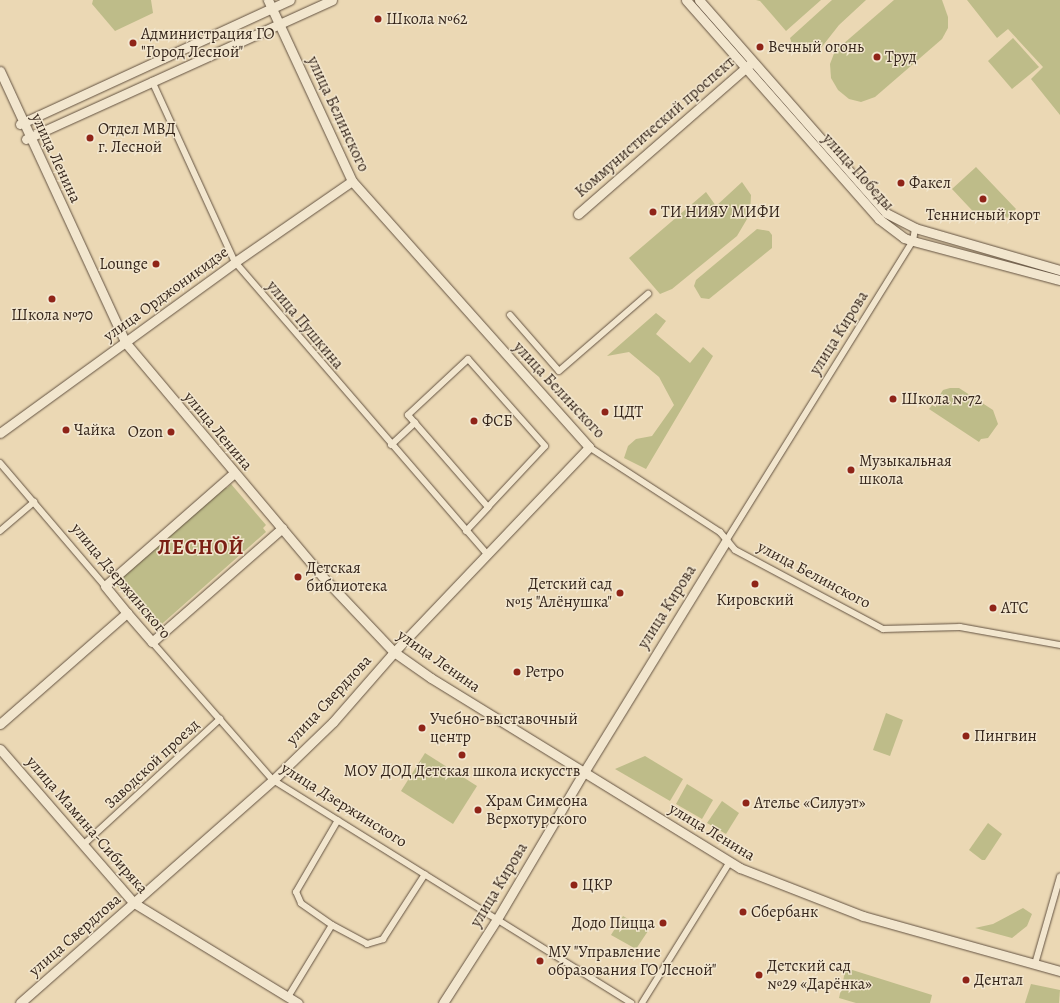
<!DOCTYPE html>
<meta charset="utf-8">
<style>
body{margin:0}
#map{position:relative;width:1060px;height:1003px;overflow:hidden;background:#ebd8b4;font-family:Alegreya,serif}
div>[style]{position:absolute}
.green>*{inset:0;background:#bebc89}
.roads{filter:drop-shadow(0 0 1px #635241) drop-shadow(0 0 1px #635241)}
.street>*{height:6px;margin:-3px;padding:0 3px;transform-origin:3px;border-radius:3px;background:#f2e6ce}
.secondary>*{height:9px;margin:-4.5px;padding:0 4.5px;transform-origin:4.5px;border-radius:4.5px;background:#f2e6ce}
.dots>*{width:11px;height:11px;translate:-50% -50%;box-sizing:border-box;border:2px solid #f2e6ce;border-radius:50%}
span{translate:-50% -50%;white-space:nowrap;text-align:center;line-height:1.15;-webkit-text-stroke:3px #f2e6ce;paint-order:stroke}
.poi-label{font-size:16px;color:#36261b}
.left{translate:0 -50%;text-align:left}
.right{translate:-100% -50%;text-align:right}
.street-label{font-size:16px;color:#36261b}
.district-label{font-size:20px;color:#7a1f14;font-weight:700;letter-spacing:1px}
</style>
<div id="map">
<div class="green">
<i style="clip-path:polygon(93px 0,151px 0,153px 13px,115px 31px,92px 4px)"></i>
<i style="clip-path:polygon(756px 0,821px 0,786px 31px,760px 1px)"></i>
<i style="clip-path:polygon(832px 0,866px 0,839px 25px,817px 53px,795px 53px,790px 38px)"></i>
<i style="clip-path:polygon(894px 0,942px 0,948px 17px,948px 28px,942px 39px,875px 97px,861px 102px,849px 99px,838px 90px,831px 78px,830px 64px,835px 51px)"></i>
<i style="clip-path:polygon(967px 0,1060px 0,1060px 115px,1031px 79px,1043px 67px,1008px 29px,997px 38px)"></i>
<i style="clip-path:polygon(1013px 38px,1039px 67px,1012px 89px,988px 61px)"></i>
<i style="clip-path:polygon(976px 167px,1016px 209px,1007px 218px,998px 208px,983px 222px,952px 189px)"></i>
<i style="clip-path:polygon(742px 182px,751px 195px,750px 214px,737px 236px,672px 289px,660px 294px,629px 258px,706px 192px,716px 206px)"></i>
<i style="clip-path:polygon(757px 229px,769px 231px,772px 235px,772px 248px,709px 299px,701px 298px,694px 286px,696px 280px)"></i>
<i style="clip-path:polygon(656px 313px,666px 321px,656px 334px,690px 363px,703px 347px,713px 356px,646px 469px,624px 458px,628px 446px,636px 439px,652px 436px,674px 405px,659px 377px,629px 352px,607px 356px)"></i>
<i style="clip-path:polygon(950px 388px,959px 388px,993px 410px,998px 424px,988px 438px,981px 439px,979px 442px,929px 409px,932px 405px,936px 407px,936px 401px,943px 390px)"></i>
<i style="clip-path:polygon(231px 484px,266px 525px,263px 528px,266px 532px,155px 630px,113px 582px,224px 485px,227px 488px)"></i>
<i style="clip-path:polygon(886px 713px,903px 720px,890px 756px,873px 750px)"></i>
<i style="clip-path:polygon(425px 753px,477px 786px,453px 824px,401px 791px)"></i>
<i style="clip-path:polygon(645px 756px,683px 779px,670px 801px,615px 769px)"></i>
<i style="clip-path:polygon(687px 784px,713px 800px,702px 819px,676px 804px)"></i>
<i style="clip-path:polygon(722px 801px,739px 813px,726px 834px,707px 823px)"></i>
<i style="clip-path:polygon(988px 823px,1002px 834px,985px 860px,982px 860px,969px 850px)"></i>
<i style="clip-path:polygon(1023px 908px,1032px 914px,1027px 926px,1012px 938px,975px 928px,993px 924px)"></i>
<i style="clip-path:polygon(623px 916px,648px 931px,636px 949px,611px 935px)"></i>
<i style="clip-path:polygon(846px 968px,932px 995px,930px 1003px,856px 1003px,839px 998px)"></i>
<i style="clip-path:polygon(1031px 984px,1060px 990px,1059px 1003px,1025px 1003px)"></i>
</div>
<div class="roads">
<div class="street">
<i style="left:152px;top:81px;width:199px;rotate:65.4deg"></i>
<i style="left:235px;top:262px;width:386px;rotate:49.2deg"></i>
<i style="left:510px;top:315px;width:74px;rotate:48.8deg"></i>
<i style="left:559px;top:371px;width:118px;rotate:-40.9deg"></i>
<i style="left:391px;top:445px;width:33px;rotate:-43deg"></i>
<i style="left:589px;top:447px;width:156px;rotate:33deg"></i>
<i style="left:720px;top:532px;width:23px;rotate:50deg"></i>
<i style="left:735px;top:550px;width:168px;rotate:28.1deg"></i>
<i style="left:883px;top:629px;width:77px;rotate:-1.5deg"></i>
<i style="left:960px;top:627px;width:102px;rotate:10.2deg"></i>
<i style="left:0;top:463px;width:162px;rotate:49.5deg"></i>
<i style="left:0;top:531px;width:45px;rotate:-40.5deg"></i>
<i style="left:466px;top:531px;width:33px;rotate:-47deg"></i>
<i style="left:488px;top:507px;width:83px;rotate:-46.9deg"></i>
<i style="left:545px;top:446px;width:116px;rotate:-131.5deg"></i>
<i style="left:468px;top:359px;width:82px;rotate:137deg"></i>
<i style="left:408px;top:415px;width:122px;rotate:49deg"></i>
<i style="left:726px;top:541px;width:354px;rotate:-58.1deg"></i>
<i style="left:913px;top:241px;width:13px;rotate:-81deg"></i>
<i style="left:152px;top:642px;width:184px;rotate:48.8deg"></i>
<i style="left:273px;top:780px;width:422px;rotate:31.9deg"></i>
<i style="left:84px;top:844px;width:185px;rotate:-42.6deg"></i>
<i style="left:332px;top:925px;width:40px;rotate:28deg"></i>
<i style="left:367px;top:944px;width:17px;rotate:-17deg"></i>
<i style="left:383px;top:939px;width:77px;rotate:-57.1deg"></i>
<i style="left:1035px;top:964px;width:91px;rotate:-74deg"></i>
<i style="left:288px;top:997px;width:84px;rotate:-58.6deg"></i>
<i style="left:332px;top:925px;width:38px;rotate:-145deg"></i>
<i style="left:301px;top:903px;width:12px;rotate:-114deg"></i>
<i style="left:296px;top:892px;width:83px;rotate:-59.7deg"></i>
<i style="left:642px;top:1003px;width:163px;rotate:-58.1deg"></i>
</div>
<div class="secondary">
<i style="left:686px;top:0;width:292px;rotate:48.6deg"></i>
<i style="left:879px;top:219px;width:31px;rotate:37deg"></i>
<i style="left:904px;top:238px;width:9px;rotate:18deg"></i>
<i style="left:913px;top:241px;width:152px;rotate:14.9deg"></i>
<i style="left:699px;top:0;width:283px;rotate:48.7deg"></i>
<i style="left:886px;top:213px;width:33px;rotate:27deg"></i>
<i style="left:915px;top:228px;width:151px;rotate:16.2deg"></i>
<i style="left:0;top:71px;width:298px;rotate:65.2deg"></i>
<i style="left:125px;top:342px;width:307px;rotate:49.9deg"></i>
<i style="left:323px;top:577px;width:103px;rotate:46.6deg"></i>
<i style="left:394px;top:652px;width:45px;rotate:35.1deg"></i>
<i style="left:431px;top:678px;width:363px;rotate:31.6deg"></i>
<i style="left:740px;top:868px;width:132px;rotate:21.3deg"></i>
<i style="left:863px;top:916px;width:205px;rotate:15.6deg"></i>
<i style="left:20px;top:124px;width:297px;rotate:-24.7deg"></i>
<i style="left:26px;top:139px;width:336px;rotate:-24.4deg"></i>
<i style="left:578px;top:214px;width:228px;rotate:-41.1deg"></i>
<i style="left:0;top:433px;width:291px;rotate:-36deg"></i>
<i style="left:235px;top:262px;width:142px;rotate:-34.7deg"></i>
<i style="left:234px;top:473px;width:171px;rotate:138.8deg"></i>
<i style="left:105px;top:586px;width:35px;rotate:51deg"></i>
<i style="left:127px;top:613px;width:38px;rotate:49deg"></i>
<i style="left:152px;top:642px;width:173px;rotate:-41.2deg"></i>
<i style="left:0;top:724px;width:169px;rotate:-41.2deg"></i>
<i style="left:0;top:749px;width:204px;rotate:49deg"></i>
<i style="left:134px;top:903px;width:192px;rotate:31.4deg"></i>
<i style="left:20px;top:1003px;width:337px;rotate:-41.4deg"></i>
<i style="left:273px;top:780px;width:83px;rotate:-44deg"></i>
<i style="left:333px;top:722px;width:93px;rotate:-48.9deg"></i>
<i style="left:394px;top:652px;width:283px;rotate:-46.4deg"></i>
<i style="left:589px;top:447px;width:356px;rotate:-131.7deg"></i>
<i style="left:352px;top:181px;width:200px;rotate:-114.9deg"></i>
<i style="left:443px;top:1003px;width:100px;rotate:-57.3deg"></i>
<i style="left:497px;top:919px;width:171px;rotate:-59.4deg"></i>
<i style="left:584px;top:772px;width:271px;rotate:-58.4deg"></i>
</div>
</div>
<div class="dots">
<i style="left:378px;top:19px;background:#8f2418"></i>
<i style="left:133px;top:43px;background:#8f2418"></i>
<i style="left:760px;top:47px;background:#8f2418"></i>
<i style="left:877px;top:57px;background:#8f2418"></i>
<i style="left:90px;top:138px;background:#8f2418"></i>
<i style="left:901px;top:183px;background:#8f2418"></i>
<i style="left:983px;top:199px;background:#8f2418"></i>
<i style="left:653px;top:212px;background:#8f2418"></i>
<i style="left:156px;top:264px;background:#8f2418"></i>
<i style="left:52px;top:299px;background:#8f2418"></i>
<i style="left:893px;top:399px;background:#8f2418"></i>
<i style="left:605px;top:412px;background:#8f2418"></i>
<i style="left:474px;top:421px;background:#8f2418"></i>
<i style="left:66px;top:430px;background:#8f2418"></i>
<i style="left:171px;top:432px;background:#8f2418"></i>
<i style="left:851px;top:470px;background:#8f2418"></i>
<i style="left:298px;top:577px;background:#8f2418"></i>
<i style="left:755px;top:584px;background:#8f2418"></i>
<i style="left:620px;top:593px;background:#8f2418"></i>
<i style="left:993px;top:608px;background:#8f2418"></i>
<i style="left:517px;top:672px;background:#8f2418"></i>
<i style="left:422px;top:728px;background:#8f2418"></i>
<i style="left:966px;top:736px;background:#8f2418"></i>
<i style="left:462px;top:755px;background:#8f2418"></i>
<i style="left:746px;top:803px;background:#8f2418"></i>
<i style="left:478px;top:810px;background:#8f2418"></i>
<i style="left:574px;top:885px;background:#8f2418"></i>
<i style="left:743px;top:912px;background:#8f2418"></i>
<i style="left:663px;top:923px;background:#8f2418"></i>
<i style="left:540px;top:961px;background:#8f2418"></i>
<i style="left:759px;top:975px;background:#8f2418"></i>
<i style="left:966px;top:980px;background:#8f2418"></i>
</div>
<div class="poi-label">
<span class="left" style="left:386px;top:19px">Школа №62</span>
<span class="left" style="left:141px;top:43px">Администрация ГО<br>"Город Лесной"</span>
<span class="left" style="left:768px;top:47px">Вечный огонь</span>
<span class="left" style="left:885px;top:57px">Труд</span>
<span class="left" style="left:98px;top:138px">Отдел МВД<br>г. Лесной</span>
<span class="left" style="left:909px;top:183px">Факел</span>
<span class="left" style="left:661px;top:212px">ТИ НИЯУ МИФИ</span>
<span style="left:983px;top:215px">Теннисный корт</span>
<span class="right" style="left:148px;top:264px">Lounge</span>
<span style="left:52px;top:315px">Школа №70</span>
<span class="left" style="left:901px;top:399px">Школа №72</span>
<span class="left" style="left:613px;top:412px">ЦДТ</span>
<span class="left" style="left:482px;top:421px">ФСБ</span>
<span class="left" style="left:74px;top:430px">Чайка</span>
<span class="right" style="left:163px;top:432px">Ozon</span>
<span class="left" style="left:859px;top:470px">Музыкальная<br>школа</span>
<span class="left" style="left:306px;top:577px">Детская<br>библиотека</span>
<span class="right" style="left:612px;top:593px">Детский сад<br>№15 "Алёнушка"</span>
<span style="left:755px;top:600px">Кировский</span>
<span class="left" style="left:1001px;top:608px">АТС</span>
<span class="left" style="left:525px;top:672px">Ретро</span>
<span class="left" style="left:430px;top:728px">Учебно-выставочный<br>центр</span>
<span class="left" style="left:974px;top:736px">Пингвин</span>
<span style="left:462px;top:771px">МОУ ДОД Детская школа искусств</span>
<span class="left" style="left:486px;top:810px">Храм Симеона<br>Верхотурского</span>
<span class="left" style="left:754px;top:803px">Ателье «Силуэт»</span>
<span class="left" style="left:582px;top:885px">ЦКР</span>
<span class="left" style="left:751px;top:912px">Сбербанк</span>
<span class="right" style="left:655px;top:923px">Додо Пицца</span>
<span class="left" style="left:548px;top:961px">МУ "Управление<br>образования ГО Лесной"</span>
<span class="left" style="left:767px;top:975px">Детский сад<br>№29 «Дарёнка»</span>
<span class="left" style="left:974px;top:980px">Дентал</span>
</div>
<div class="street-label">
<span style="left:338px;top:114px;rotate:65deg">улица Белинского</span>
<span style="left:655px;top:127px;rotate:-41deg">Коммунистический проспект</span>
<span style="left:56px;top:158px;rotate:65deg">улица Ленина</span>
<span style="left:858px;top:172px;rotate:48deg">улица Победы</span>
<span style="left:166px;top:294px;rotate:-36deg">улица Орджоникидзе</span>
<span style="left:305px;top:325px;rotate:50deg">улица Пушкина</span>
<span style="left:839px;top:333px;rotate:-58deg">улица Кирова</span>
<span style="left:559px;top:390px;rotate:47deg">улица Белинского</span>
<span style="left:218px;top:431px;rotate:50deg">улица Ленина</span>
<span style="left:814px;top:575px;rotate:28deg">улица Белинского</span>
<span style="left:121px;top:581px;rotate:50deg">улица Дзержинского</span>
<span style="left:667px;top:607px;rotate:-58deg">улица Кирова</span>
<span style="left:439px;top:661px;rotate:35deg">улица Ленина</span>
<span style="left:329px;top:700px;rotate:-47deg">улица Свердлова</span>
<span style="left:152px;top:764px;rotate:-43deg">Заводской проезд</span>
<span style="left:344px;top:805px;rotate:32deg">улица Дзержинского</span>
<span style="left:87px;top:825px;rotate:49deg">улица Мамина-Сибиряка</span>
<span style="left:712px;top:832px;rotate:31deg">улица Ленина</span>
<span style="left:499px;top:885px;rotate:-59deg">улица Кирова</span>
<span style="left:75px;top:935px;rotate:-41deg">улица Свердлова</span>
</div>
<div class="district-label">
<span style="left:201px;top:547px">ЛЕСНОЙ</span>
</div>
</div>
